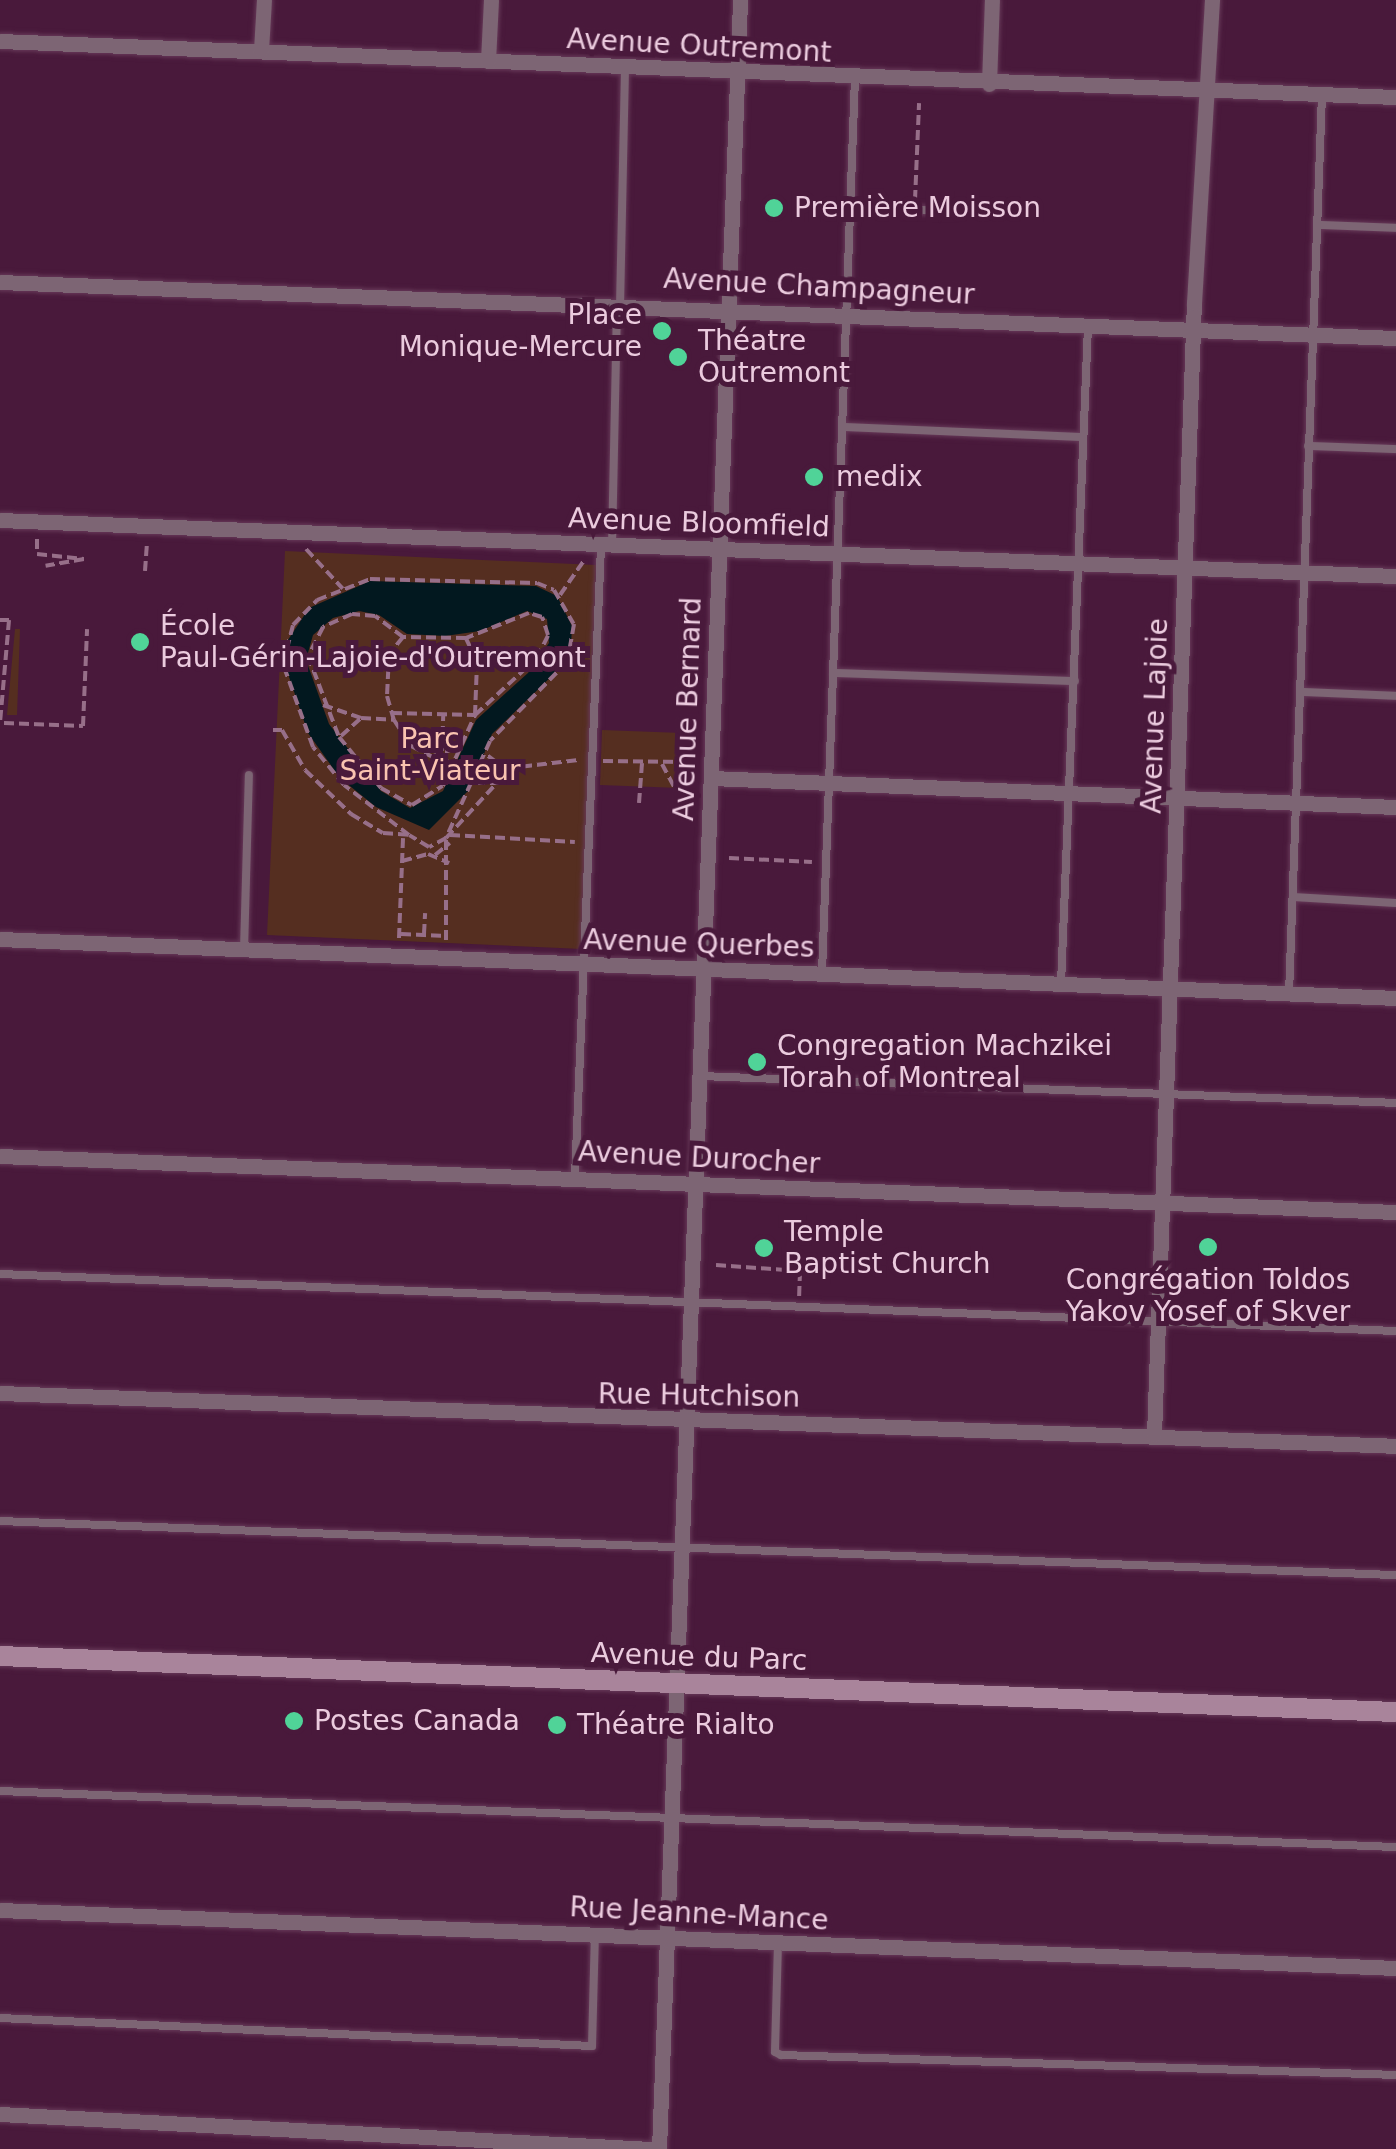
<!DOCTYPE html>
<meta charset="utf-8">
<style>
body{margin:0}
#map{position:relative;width:1396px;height:2149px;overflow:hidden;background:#49193b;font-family:"DejaVu Sans",sans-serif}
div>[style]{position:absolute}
.green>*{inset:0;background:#552e20}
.water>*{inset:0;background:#02181f}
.path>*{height:4px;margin-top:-2px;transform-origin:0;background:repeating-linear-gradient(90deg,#976f89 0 10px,transparent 0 15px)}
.roads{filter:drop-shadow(0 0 2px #663958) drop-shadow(0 0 2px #663958)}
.service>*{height:8px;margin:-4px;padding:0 4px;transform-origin:4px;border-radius:4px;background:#7d6574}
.minor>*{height:15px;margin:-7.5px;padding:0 7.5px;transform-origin:7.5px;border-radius:7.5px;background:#7d6574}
.secondary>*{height:20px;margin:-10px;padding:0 10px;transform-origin:10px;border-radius:10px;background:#a9849b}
.path-bridge>*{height:4px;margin-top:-2px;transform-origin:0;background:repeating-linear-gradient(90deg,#976f89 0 10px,transparent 0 15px)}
.dots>*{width:28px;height:28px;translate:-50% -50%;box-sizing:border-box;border:5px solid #49193b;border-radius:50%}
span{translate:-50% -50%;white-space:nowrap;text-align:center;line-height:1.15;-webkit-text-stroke:10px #49193b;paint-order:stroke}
.street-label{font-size:28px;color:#ebcbde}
.poi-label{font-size:28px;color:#ebcbde}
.left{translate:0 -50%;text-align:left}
.right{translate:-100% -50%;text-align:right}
.park-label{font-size:28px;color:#f9c3b0}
</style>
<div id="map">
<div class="green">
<i style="clip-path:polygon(285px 551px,596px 565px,582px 949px,267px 935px)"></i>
<i style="clip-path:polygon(15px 629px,20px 629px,17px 715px,7px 715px)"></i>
<i style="clip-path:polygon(602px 730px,682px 733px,680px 788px,600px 785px)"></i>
</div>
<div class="water">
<i style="clip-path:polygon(evenodd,370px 581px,536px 586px,557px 596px,572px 626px,571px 646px,560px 668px,492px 734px,470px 789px,429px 830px,376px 807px,340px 778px,308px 733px,285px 665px,286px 643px,309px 608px,370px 581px,527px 611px,547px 619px,549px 643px,528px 673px,476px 720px,443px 791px,410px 808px,381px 791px,329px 724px,306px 660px,313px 635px,333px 618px,359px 611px,379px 615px,407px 634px,445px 636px,480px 631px,527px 611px)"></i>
</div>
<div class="path">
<i style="left:915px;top:200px;width:97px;rotate:-87.6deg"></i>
<i style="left:37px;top:539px;width:15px;rotate:90deg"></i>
<i style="left:37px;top:554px;width:47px;rotate:6.1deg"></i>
<i style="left:84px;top:559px;width:39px;rotate:170deg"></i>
<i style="left:306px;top:549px;width:54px;rotate:47.2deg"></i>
<i style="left:145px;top:571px;width:27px;rotate:-86deg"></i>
<i style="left:560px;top:595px;width:44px;rotate:-55.2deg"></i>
<i style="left:0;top:620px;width:9px"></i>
<i style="left:9px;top:620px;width:103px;rotate:95deg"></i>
<i style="left:403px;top:637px;width:35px;rotate:-143deg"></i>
<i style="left:375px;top:616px;width:23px;rotate:-175deg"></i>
<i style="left:352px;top:614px;width:32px;rotate:156deg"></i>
<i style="left:323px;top:627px;width:33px;rotate:117deg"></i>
<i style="left:308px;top:656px;width:87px;rotate:69.1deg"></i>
<i style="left:339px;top:737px;width:66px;rotate:50.5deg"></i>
<i style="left:381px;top:788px;width:35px;rotate:29deg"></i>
<i style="left:412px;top:805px;width:36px;rotate:-32deg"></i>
<i style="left:443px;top:786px;width:78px;rotate:-65.7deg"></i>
<i style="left:475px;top:715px;width:53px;rotate:-87.8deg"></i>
<i style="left:477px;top:662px;width:26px;rotate:-115deg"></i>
<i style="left:680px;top:679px;width:11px"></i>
<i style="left:323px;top:705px;width:40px;rotate:18.9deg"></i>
<i style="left:392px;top:713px;width:83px;rotate:1.4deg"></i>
<i style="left:475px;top:715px;width:84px;rotate:-42.6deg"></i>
<i style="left:537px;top:658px;width:25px;rotate:-64deg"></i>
<i style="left:548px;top:635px;width:19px;rotate:-108deg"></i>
<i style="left:542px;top:617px;width:14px;rotate:-163deg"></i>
<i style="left:529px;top:613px;width:68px;rotate:158.4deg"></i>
<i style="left:466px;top:638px;width:63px;rotate:-179.1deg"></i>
<i style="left:403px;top:637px;width:22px;rotate:129deg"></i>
<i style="left:389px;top:654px;width:42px;rotate:92.7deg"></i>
<i style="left:387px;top:696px;width:25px;rotate:74deg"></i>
<i style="left:394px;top:720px;width:31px;rotate:57deg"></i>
<i style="left:411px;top:746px;width:31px;rotate:27deg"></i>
<i style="left:4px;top:723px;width:79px;rotate:2.2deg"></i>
<i style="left:83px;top:726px;width:97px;rotate:-87.6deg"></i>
<i style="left:273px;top:730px;width:9px"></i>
<i style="left:282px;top:730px;width:46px;rotate:60.1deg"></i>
<i style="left:305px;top:770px;width:64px;rotate:43.7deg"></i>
<i style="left:351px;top:814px;width:37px;rotate:31deg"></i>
<i style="left:383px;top:833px;width:26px;rotate:4deg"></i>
<i style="left:409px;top:835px;width:82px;rotate:-142.4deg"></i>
<i style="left:344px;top:785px;width:49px;rotate:-129.2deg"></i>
<i style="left:313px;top:747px;width:88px;rotate:-109.9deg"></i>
<i style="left:283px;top:664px;width:40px;rotate:-75.6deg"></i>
<i style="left:293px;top:625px;width:35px;rotate:-46deg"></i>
<i style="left:317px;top:600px;width:57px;rotate:-21.6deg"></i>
<i style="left:370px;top:579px;width:167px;rotate:1.4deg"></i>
<i style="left:537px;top:583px;width:18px;rotate:22deg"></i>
<i style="left:554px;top:590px;width:39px;rotate:60deg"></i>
<i style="left:574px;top:624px;width:39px;rotate:100deg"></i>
<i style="left:567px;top:662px;width:110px;rotate:134.3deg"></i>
<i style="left:490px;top:741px;width:107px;rotate:114.4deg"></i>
<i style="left:446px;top:838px;width:19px;rotate:152deg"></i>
<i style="left:429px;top:847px;width:23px;rotate:-149deg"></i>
<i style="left:341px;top:736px;width:27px;rotate:-42deg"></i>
<i style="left:361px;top:718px;width:33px;rotate:3deg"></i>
<i style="left:442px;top:751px;width:36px;rotate:-88deg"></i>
<i style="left:603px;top:761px;width:85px;rotate:0.7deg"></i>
<i style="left:662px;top:764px;width:30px;rotate:62deg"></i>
<i style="left:676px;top:790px;width:10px"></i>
<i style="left:492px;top:770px;width:87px;rotate:-6.6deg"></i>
<i style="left:447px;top:779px;width:27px;rotate:-126deg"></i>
<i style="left:431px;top:757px;width:27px;rotate:-20deg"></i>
<i style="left:475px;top:783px;width:24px"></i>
<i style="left:639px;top:803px;width:40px;rotate:-85.7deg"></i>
<i style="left:450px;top:835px;width:125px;rotate:3.2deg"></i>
<i style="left:435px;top:855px;width:19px;rotate:-39deg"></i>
<i style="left:729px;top:858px;width:83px;rotate:2.8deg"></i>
<i style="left:402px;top:861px;width:27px;rotate:-15deg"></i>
<i style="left:428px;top:854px;width:23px;rotate:23deg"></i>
<i style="left:401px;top:934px;width:45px;rotate:2.5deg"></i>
<i style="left:424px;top:934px;width:21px;rotate:-87deg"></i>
<i style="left:399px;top:938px;width:100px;rotate:-87.7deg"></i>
<i style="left:446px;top:940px;width:102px;rotate:-90deg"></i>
<i style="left:446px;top:838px;width:91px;rotate:-47.2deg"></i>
<i style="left:508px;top:771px;width:30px;rotate:-143deg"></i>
<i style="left:716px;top:1265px;width:84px;rotate:4.1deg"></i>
<i style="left:800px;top:1271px;width:25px;rotate:92deg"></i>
</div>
<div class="roads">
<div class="service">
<i style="left:850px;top:208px;width:107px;rotate:1.6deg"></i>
<i style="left:1319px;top:225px;width:77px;rotate:2.2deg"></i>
<i style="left:620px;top:307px;width:240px;rotate:-88.8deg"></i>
<i style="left:843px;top:427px;width:240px;rotate:2.4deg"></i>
<i style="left:1308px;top:446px;width:88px;rotate:2deg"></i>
<i style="left:612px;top:545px;width:238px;rotate:-88.8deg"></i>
<i style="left:833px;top:673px;width:242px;rotate:1.9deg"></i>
<i style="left:1302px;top:692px;width:94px;rotate:2.4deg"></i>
<i style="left:1293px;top:897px;width:103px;rotate:3.3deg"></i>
<i style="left:244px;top:950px;width:175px;rotate:-88.4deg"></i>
<i style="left:822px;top:973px;width:895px;rotate:-87.89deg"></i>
<i style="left:1061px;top:984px;width:660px;rotate:-87.65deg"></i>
<i style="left:1289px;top:994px;width:901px;rotate:-87.9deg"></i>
<i style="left:701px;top:1076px;width:696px;rotate:2.22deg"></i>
<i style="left:575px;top:1177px;width:633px;rotate:-87.64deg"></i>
<i style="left:0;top:1274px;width:1397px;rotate:2.34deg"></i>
<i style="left:0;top:1521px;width:1397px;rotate:2.22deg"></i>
<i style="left:0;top:1791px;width:1397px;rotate:2.3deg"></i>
<i style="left:778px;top:1943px;width:109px;rotate:91.6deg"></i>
<i style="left:775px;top:2052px;width:7px;rotate:27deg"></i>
<i style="left:781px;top:2055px;width:615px;rotate:1.86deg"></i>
<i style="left:0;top:2018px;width:593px;rotate:2.71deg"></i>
<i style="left:592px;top:2046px;width:112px;rotate:-88.5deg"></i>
</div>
<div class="minor">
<i style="left:0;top:41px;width:1397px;rotate:2.3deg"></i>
<i style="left:261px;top:50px;width:50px;rotate:-86.6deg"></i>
<i style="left:488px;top:61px;width:61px;rotate:-87.2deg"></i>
<i style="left:989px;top:84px;width:84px;rotate:-88deg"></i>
<i style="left:0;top:282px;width:1397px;rotate:2.3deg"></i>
<i style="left:0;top:520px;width:1397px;rotate:2.3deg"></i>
<i style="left:712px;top:778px;width:685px;rotate:2.43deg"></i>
<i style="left:0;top:939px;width:1397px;rotate:2.42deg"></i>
<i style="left:0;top:1156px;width:1397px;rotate:2.3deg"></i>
<i style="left:0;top:1393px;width:1397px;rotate:2.17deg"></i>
<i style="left:1154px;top:1435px;width:1133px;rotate:-87.98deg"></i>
<i style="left:1194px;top:303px;width:304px;rotate:-86.6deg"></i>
<i style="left:0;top:1910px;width:1397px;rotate:2.38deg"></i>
<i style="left:0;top:2114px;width:652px;rotate:3.08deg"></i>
<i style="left:659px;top:2149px;width:2151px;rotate:-87.84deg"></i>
</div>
<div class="secondary">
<i style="left:0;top:1656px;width:1397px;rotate:2.3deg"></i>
</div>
</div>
<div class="path-bridge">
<i style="left:439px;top:760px;width:54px;rotate:10.7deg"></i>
</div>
<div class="dots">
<i style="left:774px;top:208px;background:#50d398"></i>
<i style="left:662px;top:331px;background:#50d398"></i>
<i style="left:678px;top:357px;background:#50d398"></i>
<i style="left:814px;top:477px;background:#50d398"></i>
<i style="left:140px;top:642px;background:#50d398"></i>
<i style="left:757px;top:1062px;background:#50d398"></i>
<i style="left:1208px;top:1247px;background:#50d398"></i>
<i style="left:764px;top:1248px;background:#50d398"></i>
<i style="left:294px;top:1721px;background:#50d398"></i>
<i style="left:557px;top:1725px;background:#50d398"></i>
</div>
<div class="street-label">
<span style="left:699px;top:46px;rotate:3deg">Avenue Outremont</span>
<span style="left:819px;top:287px;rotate:3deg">Avenue Champagneur</span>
<span style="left:699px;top:523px;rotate:2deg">Avenue Bloomfield</span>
<span style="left:688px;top:709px;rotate:-88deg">Avenue Bernard</span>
<span style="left:1155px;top:716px;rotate:-88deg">Avenue Lajoie</span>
<span style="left:699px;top:944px;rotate:2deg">Avenue Querbes</span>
<span style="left:699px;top:1158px;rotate:3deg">Avenue Durocher</span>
<span style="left:699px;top:1396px;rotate:1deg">Rue Hutchison</span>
<span style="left:699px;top:1657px;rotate:2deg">Avenue du Parc</span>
<span style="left:699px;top:1914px;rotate:3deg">Rue Jeanne-Mance</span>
</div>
<div class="poi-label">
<span class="left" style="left:794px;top:208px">Première Moisson</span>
<span class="right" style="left:642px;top:331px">Place<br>Monique-Mercure</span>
<span class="left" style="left:698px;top:357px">Théatre<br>Outremont</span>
<span class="left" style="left:836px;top:477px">medix</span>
<span class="left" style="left:160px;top:642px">École<br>Paul-Gérin-Lajoie-d'Outremont</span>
<span class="left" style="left:777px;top:1062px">Congregation Machzikei<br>Torah of Montreal</span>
<span class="left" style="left:784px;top:1248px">Temple<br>Baptist Church</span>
<span style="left:1208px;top:1296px">Congrégation Toldos<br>Yakov Yosef of Skver</span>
<span class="left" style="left:314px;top:1721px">Postes Canada</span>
<span class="left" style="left:577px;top:1725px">Théatre Rialto</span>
</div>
<div class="park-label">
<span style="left:430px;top:755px">Parc<br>Saint-Viateur</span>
</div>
</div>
